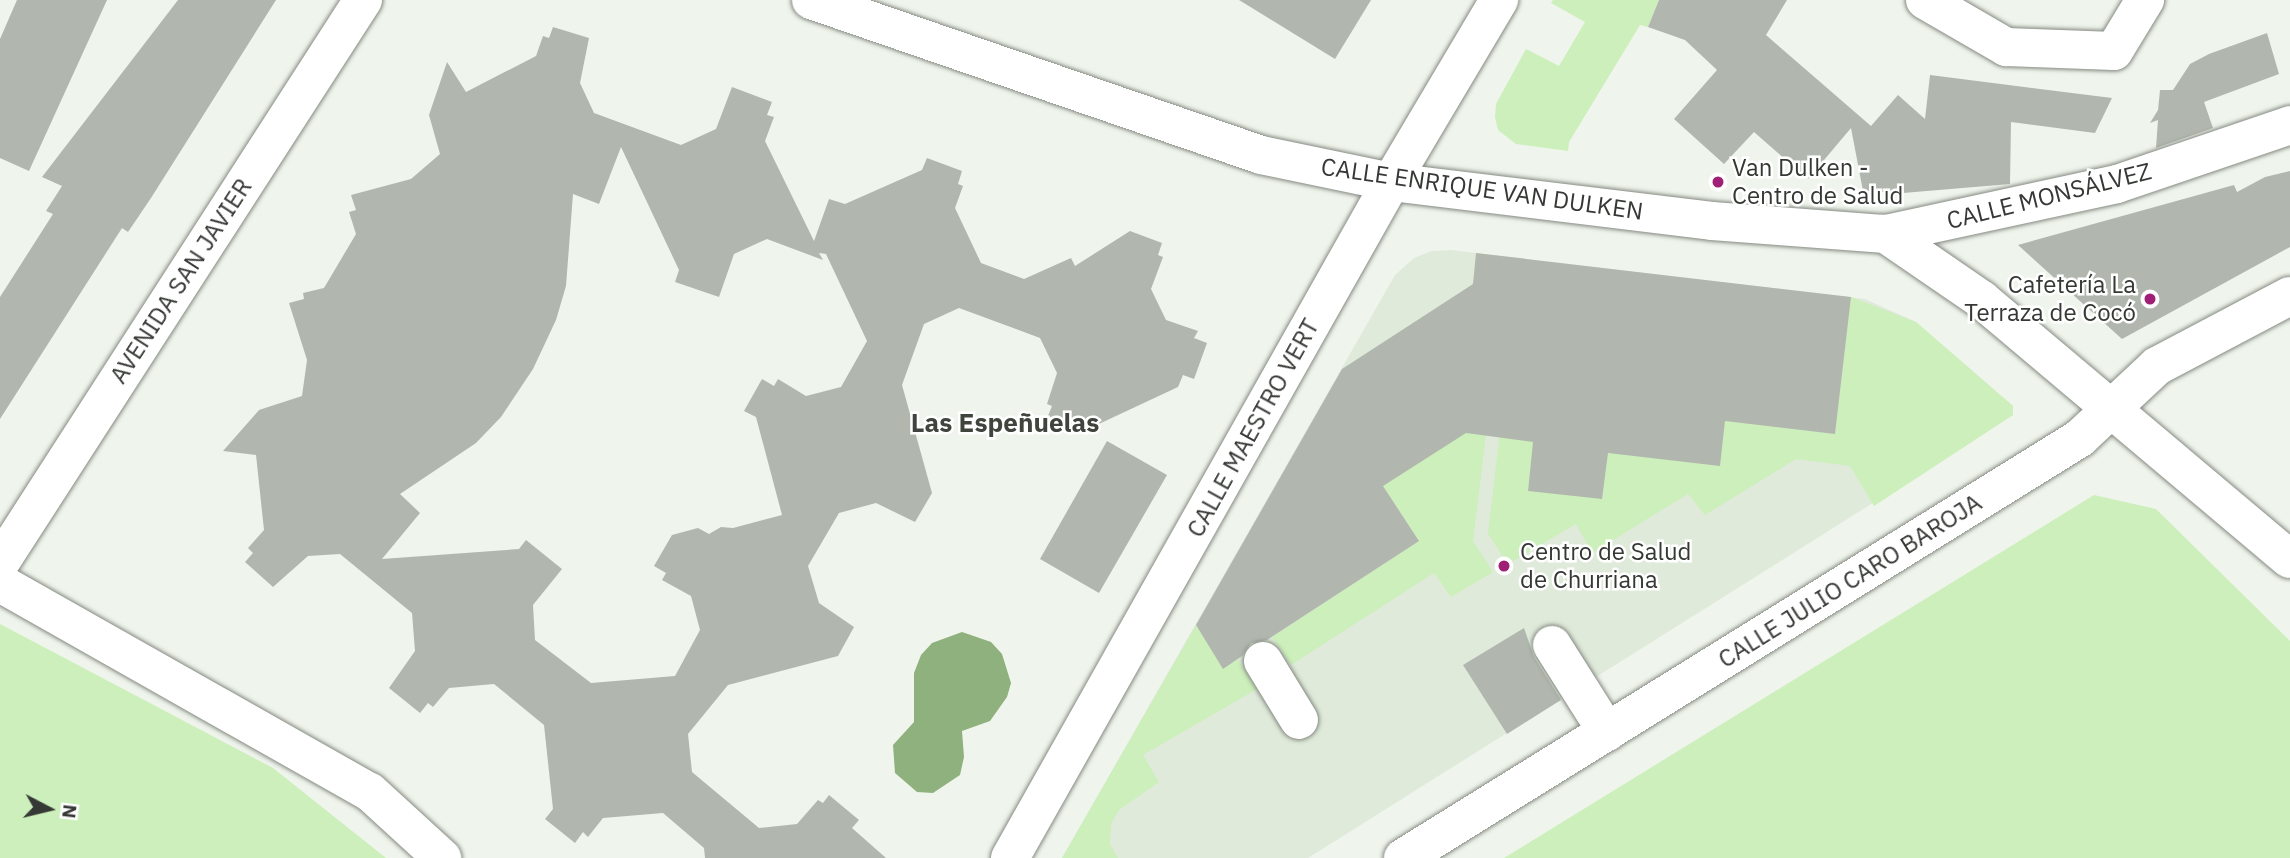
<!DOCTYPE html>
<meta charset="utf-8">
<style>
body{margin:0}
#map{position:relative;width:2290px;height:858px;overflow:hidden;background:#eff5ec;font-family:"IBM Plex Sans",sans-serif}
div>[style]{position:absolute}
.built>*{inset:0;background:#dfeada}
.green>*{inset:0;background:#ccefbb}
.water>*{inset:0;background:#8eb17d}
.building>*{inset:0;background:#b1b7ae}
.roads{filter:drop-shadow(0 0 2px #858a82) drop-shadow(0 0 2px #858a82)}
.minor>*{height:38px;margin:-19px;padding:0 19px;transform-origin:19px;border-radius:19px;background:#fff}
.dots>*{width:19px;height:19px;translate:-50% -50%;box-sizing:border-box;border:4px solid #fff;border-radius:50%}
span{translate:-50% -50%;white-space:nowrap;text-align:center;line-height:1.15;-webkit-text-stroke:5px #fff;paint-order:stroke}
.poi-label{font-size:24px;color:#353834}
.left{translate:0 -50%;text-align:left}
.right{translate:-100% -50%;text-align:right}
.street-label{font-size:24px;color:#353834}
.neighbourhood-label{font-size:26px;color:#3f443d;font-weight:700}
.north{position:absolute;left:14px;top:774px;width:70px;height:70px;-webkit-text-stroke:5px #fff;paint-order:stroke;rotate:97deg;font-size:19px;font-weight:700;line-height:28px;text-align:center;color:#353834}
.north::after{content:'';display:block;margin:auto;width:24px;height:32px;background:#353834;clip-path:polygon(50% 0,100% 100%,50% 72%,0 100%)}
</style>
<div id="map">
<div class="built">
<i style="clip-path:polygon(1451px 250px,1865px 299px,1916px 322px,2013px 406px,2013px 415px,1308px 858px,1062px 858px,1395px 275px,1414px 258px,1432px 251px)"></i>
</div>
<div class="green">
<i style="clip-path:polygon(1553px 0,1659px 0,1648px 27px,1640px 25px,1569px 142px,1568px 151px,1516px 144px,1498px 130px,1495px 117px,1496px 104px,1526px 49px,1559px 66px,1585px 22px,1551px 3px)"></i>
<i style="clip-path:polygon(1851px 297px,1916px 322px,2013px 406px,2013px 415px,1874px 506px,1850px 466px,1796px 459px,1705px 515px,1688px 494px,1592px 553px,1576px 524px,1508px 564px,1488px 534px,1508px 362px,1541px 366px,1528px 491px,1602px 498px,1624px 322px,1720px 466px,1735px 334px,1770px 339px,1761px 425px,1835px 434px)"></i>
<i style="clip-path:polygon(1443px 429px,1486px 435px,1473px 541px,1493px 572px,1451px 597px,1434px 573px,1291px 665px,1272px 637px,1419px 541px,1365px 458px)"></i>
<i style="clip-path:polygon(2094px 495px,2156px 509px,2290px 641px,2290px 858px,1504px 858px)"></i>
<i style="clip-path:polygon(0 624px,273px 768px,386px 858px,0 858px)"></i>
<i style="clip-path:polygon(1196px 625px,1223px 668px,1238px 659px,1257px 689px,1143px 755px,1159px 782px,1119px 810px,1111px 824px,1110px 844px,1118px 858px,1062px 858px)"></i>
</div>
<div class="water">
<i style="clip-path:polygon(962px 632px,991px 642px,1002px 654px,1011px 683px,1007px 697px,990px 721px,962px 731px,964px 757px,960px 775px,933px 793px,917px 792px,895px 773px,893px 745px,914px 722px,914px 673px,921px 655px,932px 643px)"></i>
</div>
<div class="building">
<i style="clip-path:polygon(17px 0,107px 0,29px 171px,0 158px,0 39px)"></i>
<i style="clip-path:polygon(178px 0,276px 0,151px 198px,128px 232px,122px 228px,0 419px,0 297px,53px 214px,46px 211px,62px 186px,42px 177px)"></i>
<i style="clip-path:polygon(1239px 0,1371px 0,1335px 59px)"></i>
<i style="clip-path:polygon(1659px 0,1787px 0,1766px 35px,1871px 126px,1898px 95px,1925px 119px,1930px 75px,2112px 98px,2095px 133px,2011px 122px,2010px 184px,1903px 193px,1863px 191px,1851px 128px,1808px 179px,1754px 132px,1724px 164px,1674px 119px,1717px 70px,1685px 40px,1648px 27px)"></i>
<i style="clip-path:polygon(evenodd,553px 27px,589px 38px,580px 83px,594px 113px,681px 145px,716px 129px,732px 87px,772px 102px,767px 115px,774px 117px,765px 141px,814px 241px,829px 199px,845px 204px,922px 170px,927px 158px,962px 171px,958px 184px,963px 186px,955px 208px,981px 263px,1024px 279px,1071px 258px,1075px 266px,1130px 231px,1162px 243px,1158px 255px,1163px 257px,1151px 289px,1166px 320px,1198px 331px,1194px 338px,1207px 343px,1194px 379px,1183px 375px,1178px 387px,1086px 430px,1048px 416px,1052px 406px,1047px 404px,1057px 373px,1040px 338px,959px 308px,924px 324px,902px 385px,932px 493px,915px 522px,876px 503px,839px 513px,808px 566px,819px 603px,854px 627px,838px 656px,728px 685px,688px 734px,692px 772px,759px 828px,797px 824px,818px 800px,823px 803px,829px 795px,859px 820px,852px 828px,886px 858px,705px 858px,704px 848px,663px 813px,603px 818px,588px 837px,583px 832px,575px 843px,545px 819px,553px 809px,544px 725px,494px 684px,449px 688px,433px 707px,428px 703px,420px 713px,389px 688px,415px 651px,412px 613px,340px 554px,308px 556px,273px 587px,245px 562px,253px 553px,248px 548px,264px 530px,256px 455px,223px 451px,259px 410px,302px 396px,307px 360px,289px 303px,304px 299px,303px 293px,324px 288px,356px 234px,349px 212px,356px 210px,351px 195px,411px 179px,440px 154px,429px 115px,447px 62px,466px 92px,536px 56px,543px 36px,549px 38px,553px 27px,621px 147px,679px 270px,675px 282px,719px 297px,734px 254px,767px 239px,823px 260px,819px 253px,826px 254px,867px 341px,841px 387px,806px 396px,778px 379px,774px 386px,762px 379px,744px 411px,756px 417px,782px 515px,733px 528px,721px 527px,709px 534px,698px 528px,672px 535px,654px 566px,666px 573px,662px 580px,691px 596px,700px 630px,675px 676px,591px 683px,535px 640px,533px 605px,562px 569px,526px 540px,519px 549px,382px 559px,420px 513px,400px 494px,476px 443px,501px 417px,533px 369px,556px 320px,566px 286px,573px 194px,599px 204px,621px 147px)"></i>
<i style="clip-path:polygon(2267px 33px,2279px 74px,2204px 102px,2213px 128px,2156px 148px,2158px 120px,2150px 123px,2158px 110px,2160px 90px,2173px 90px,2190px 64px,2209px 54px)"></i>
<i style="clip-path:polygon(2290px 171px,2290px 247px,2122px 339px,2018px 245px,2234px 185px,2237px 192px,2265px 177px)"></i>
<i style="clip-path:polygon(1476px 253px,1851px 297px,1835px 434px,1725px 421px,1720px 466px,1608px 453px,1602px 499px,1528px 491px,1533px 442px,1466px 433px,1383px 486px,1419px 541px,1267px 640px,1251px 643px,1242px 656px,1223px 669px,1196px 625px,1342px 369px,1473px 284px)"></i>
<i style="clip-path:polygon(1107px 441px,1167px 475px,1099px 593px,1040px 559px)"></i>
<i style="clip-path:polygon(1524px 628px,1534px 657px,1561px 700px,1507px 734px,1463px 665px)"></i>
</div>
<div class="roads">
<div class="minor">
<i style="left:811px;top:0;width:476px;rotate:19deg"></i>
<i style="left:1261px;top:155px;width:133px;rotate:11.7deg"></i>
<i style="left:1391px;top:182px;width:323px;rotate:6.9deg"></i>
<i style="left:1712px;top:221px;width:174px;rotate:4.3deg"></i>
<i style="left:1886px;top:234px;width:236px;rotate:-12.2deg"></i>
<i style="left:2117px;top:184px;width:183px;rotate:-18.8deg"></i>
<i style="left:1925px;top:0;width:94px;rotate:30.1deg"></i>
<i style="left:2006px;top:47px;width:108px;rotate:2.1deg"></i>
<i style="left:2114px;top:51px;width:60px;rotate:-58.7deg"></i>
<i style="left:1886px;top:234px;width:116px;rotate:34.5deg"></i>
<i style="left:1982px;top:300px;width:402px;rotate:40.1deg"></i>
<i style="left:0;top:563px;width:670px;rotate:-57.19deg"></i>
<i style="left:0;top:583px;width:425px;rotate:29.5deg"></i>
<i style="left:370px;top:792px;width:98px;rotate:42.5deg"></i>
<i style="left:1552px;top:645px;width:103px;rotate:57.7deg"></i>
<i style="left:1263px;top:661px;width:69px;rotate:58.6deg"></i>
<i style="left:1010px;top:858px;width:776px;rotate:-60.59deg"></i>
<i style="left:1391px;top:182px;width:212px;rotate:-59.3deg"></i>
<i style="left:1403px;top:858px;width:797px;rotate:-31.81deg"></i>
<i style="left:2080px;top:438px;width:105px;rotate:-43.1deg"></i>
<i style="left:2157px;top:366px;width:150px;rotate:-27.8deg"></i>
</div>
</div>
<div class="dots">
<i style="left:1718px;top:182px;background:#9f2074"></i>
<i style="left:2150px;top:299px;background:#9f2074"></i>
<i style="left:1504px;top:566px;background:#9f2074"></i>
</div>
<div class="poi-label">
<span class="left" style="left:1732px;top:182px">Van Dulken -<br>Centro de Salud</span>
<span class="right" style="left:2136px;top:299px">Cafetería La<br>Terraza de Cocó</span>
<span class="left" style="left:1520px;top:566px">Centro de Salud<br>de Churriana</span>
</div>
<div class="street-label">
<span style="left:1482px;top:189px;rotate:8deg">CALLE ENRIQUE VAN DULKEN</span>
<span style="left:2049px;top:196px;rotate:-14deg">CALLE MONSÁLVEZ</span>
<span style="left:181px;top:281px;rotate:-57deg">AVENIDA SAN JAVIER</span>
<span style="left:1253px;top:428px;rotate:-61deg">CALLE MAESTRO VERT</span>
<span style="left:1850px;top:581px;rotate:-32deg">CALLE JULIO CARO BAROJA</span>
</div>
<div class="neighbourhood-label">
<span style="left:1005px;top:423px">Las Espeñuelas</span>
</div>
<div class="north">N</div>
</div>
